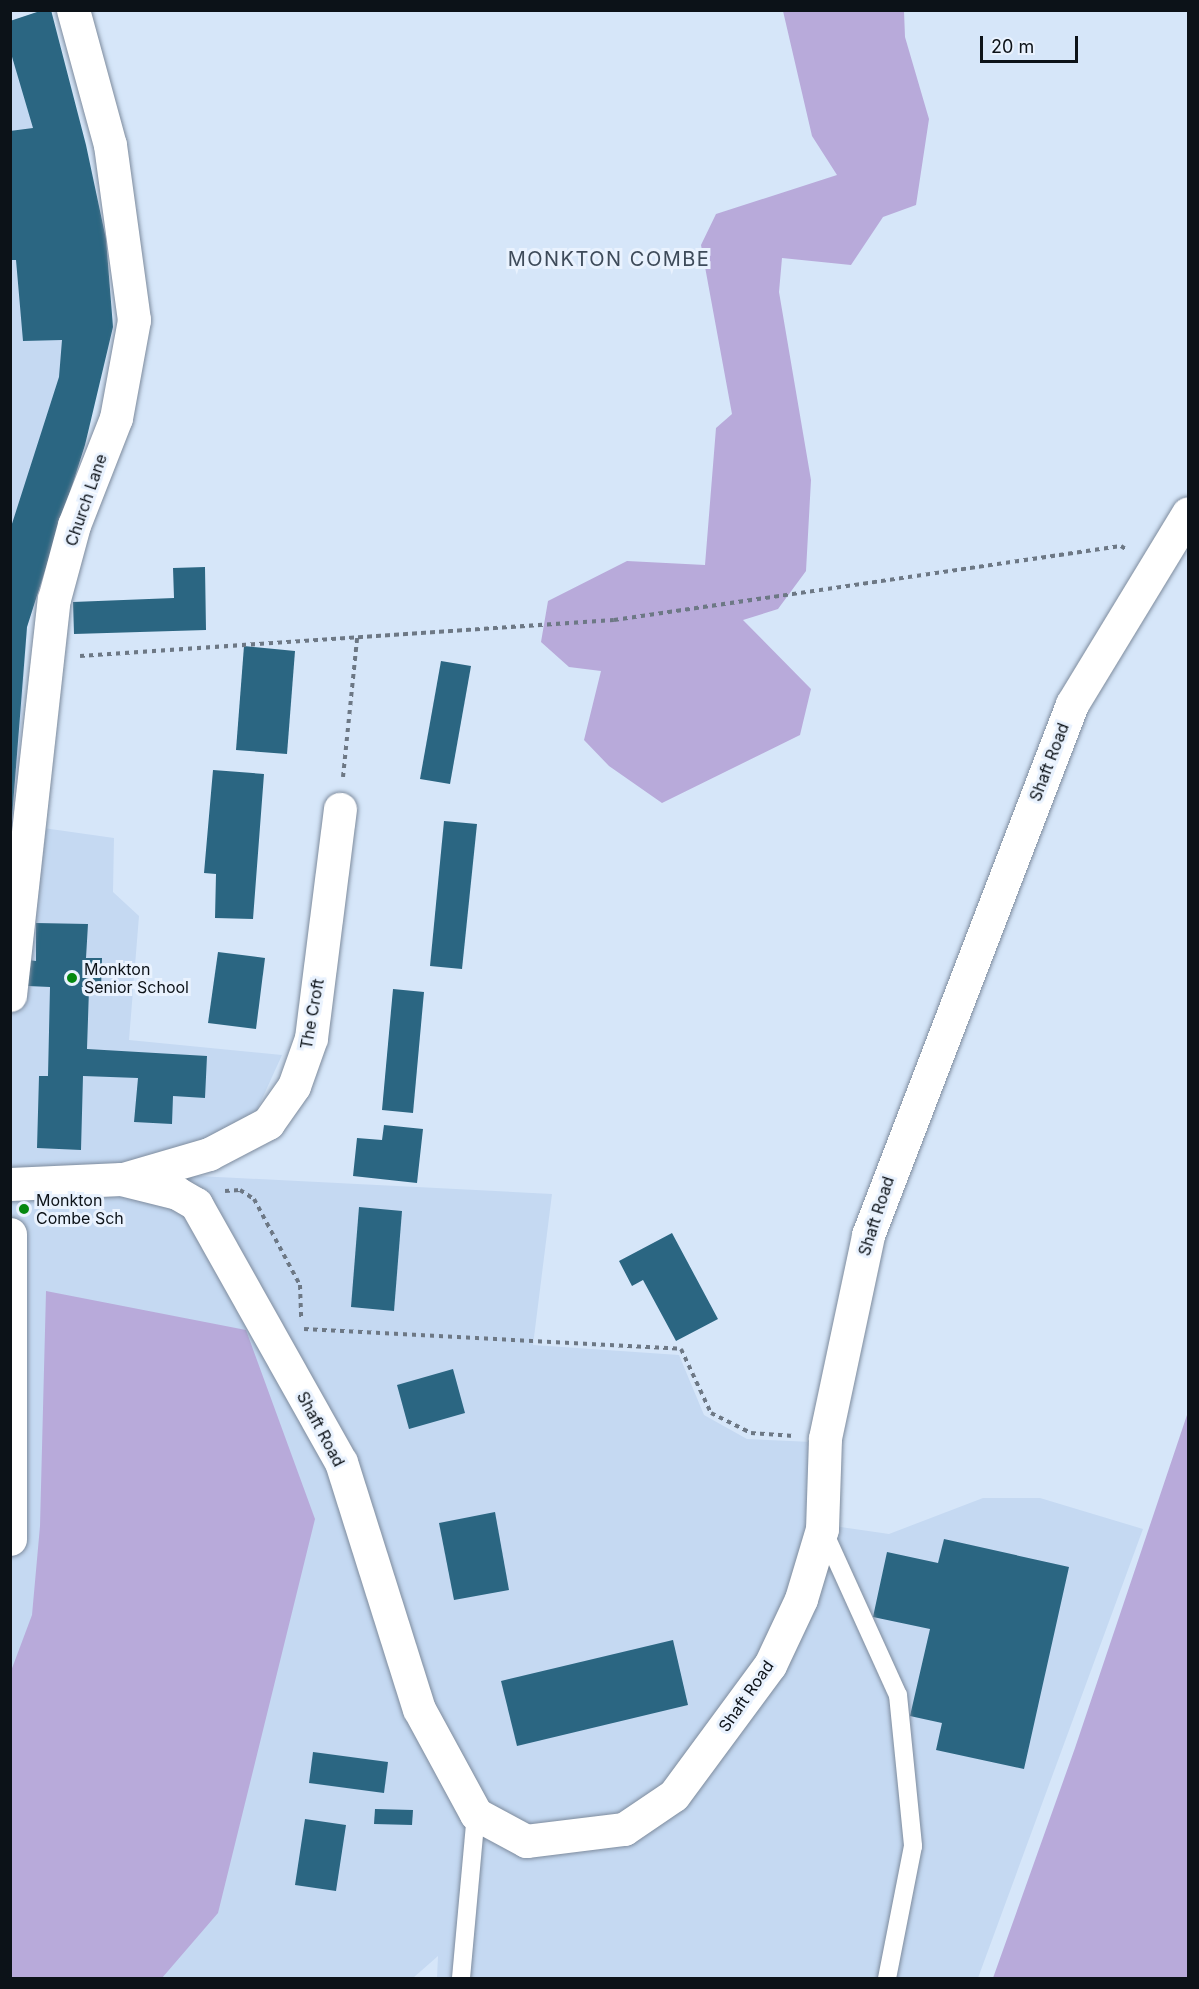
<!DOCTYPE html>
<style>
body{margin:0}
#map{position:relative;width:1199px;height:1989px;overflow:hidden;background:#d6e6f9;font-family:Inter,sans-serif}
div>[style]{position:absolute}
.built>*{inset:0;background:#c5d9f2}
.green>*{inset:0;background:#b8aada}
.building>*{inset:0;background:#2b6682}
.path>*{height:4px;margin-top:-2px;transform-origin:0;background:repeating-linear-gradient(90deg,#6d7885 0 4.5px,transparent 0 9px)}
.roads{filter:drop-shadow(0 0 2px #7d8b9d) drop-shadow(0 0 2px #7d8b9d)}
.lane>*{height:18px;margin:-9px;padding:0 9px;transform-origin:9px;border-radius:9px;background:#fff}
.street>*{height:33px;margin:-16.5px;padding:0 16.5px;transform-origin:16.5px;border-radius:16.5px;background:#fff}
.dots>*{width:16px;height:16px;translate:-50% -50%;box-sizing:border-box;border:3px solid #e9f2fe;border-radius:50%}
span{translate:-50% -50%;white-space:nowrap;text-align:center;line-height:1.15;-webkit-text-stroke:6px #e9f2fe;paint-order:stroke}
.street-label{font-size:16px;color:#0c1218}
.poi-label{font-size:16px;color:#0c1218}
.left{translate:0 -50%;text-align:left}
.quarter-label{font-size:20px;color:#3e4b5a;letter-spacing:1.5px}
.frame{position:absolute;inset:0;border:12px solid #0c1218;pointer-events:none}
.scale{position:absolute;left:980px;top:36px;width:98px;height:27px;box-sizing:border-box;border:3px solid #0c1218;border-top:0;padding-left:8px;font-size:18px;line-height:21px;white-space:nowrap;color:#0c1218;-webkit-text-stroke:4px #e9f2fe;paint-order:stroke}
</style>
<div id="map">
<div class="built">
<i style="clip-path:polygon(51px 11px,106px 239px,113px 327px,27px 627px,15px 824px,114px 838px,113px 892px,139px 916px,129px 1040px,282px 1055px,252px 1121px,178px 1175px,552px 1194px,533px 1345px,679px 1355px,704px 1415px,747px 1439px,812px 1442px,813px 1523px,889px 1534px,983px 1498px,1040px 1498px,1143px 1529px,978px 1978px,437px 1978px,438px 1956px,413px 1978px,11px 1978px,10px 21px)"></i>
</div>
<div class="green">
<i style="clip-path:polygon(783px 11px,904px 11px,905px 37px,929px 119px,916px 205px,883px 217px,851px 265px,782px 258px,779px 292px,811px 480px,806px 571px,778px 609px,743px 620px,811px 689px,800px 735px,662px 803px,609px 766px,584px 740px,601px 671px,569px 667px,541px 642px,548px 601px,627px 561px,705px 565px,716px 428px,732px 414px,701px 245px,716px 214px,837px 175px,812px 136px)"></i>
<i style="clip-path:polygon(46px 1291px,246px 1330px,315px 1519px,218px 1913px,162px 1978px,11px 1978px,11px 1671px,32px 1615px,40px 1526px)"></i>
<i style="clip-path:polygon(1188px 1412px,1188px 1978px,993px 1978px,1075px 1748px)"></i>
</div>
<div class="building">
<i style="clip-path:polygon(43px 10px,51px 10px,86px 145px,106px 239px,113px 327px,85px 445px,27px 627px,12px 818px,10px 530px,59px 377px,62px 340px,23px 341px,16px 260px,10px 260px,10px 131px,33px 128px,10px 50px,10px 21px)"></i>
<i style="clip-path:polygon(205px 567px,206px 630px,74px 634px,73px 602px,174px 598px,173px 568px)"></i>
<i style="clip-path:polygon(244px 646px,295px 651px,287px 754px,236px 750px)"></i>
<i style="clip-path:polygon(441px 661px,471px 666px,450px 784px,420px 779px)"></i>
<i style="clip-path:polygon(213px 770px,264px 774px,253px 919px,215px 918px,216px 874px,204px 873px)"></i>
<i style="clip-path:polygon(444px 821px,477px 824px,462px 969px,430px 966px)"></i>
<i style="clip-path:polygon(36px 923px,88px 924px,86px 958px,102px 958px,101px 990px,89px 989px,87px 1049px,207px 1056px,205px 1098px,173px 1096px,172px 1124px,134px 1122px,138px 1078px,83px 1076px,81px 1150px,37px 1148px,39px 1076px,48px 1076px,50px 987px,28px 986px,28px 960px,36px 961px)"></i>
<i style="clip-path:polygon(218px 952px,265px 958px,256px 1029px,208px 1023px)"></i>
<i style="clip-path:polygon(393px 989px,424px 992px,413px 1113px,382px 1110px)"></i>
<i style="clip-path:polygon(384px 1125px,423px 1129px,417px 1183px,353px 1176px,357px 1138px,382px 1140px)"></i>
<i style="clip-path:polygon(359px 1207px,402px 1211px,394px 1311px,351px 1307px)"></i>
<i style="clip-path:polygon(672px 1233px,718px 1319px,676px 1341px,643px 1280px,632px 1286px,619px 1261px)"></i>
<i style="clip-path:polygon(453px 1369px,465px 1413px,409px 1429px,397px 1385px)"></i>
<i style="clip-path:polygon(495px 1512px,509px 1590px,454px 1600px,439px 1523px)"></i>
<i style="clip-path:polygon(944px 1539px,1069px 1567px,1024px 1769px,936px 1750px,942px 1723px,910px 1716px,930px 1629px,873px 1617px,887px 1552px,938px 1563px)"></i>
<i style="clip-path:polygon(673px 1640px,688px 1705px,517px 1746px,501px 1681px)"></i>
<i style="clip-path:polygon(313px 1752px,388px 1762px,384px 1793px,309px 1783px)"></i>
<i style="clip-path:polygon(375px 1809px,413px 1810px,412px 1825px,374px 1824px)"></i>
<i style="clip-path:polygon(305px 1819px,346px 1825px,336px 1891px,295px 1885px)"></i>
</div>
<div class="path">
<i style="left:80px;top:656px;width:535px;rotate:-3.86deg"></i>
<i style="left:614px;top:620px;width:512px;rotate:-8.3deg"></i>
<i style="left:1121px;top:546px;width:7px;rotate:34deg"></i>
<i style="left:343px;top:777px;width:140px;rotate:-84.2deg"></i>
<i style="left:225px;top:1191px;width:15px;rotate:-4deg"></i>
<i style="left:240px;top:1190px;width:17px;rotate:33deg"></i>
<i style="left:254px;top:1199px;width:98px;rotate:61.9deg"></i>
<i style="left:300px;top:1285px;width:36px;rotate:88deg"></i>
<i style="left:304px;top:1329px;width:378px;rotate:3deg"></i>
<i style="left:681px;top:1349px;width:71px;rotate:64.9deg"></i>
<i style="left:711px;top:1413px;width:45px;rotate:26.6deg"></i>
<i style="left:751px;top:1433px;width:43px;rotate:4deg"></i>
</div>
<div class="roads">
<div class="lane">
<i style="left:823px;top:1530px;width:181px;rotate:65.6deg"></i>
<i style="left:898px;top:1695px;width:152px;rotate:84.3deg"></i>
<i style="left:913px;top:1846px;width:135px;rotate:101.1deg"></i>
<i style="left:461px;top:1978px;width:165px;rotate:-84.8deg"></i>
</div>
<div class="street">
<i style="left:10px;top:995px;width:398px;rotate:-83.7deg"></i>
<i style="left:54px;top:599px;width:77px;rotate:-74.9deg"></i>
<i style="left:74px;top:525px;width:115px;rotate:-68.6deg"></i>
<i style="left:116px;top:418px;width:100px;rotate:-79.6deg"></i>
<i style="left:134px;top:320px;width:177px;rotate:-97.8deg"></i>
<i style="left:110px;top:145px;width:140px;rotate:-105.3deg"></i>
<i style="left:123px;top:1179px;width:90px;rotate:-16.2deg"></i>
<i style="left:209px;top:1154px;width:67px;rotate:-27.7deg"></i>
<i style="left:268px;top:1123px;width:45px;rotate:-54.9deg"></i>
<i style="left:294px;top:1086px;width:51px;rotate:-70.5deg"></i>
<i style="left:311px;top:1038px;width:231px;rotate:-82.8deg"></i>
<i style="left:10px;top:1184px;width:111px;rotate:-2.6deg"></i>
<i style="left:121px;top:1179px;width:58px;rotate:14deg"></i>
<i style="left:177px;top:1193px;width:22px;rotate:30deg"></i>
<i style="left:196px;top:1204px;width:296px;rotate:60.7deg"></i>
<i style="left:341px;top:1462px;width:259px;rotate:72.5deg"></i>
<i style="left:419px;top:1709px;width:119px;rotate:61.5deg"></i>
<i style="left:476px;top:1814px;width:57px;rotate:28.4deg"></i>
<i style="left:526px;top:1841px;width:99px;rotate:-7deg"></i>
<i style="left:624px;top:1829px;width:60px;rotate:-34.2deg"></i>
<i style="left:674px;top:1795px;width:162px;rotate:-53.6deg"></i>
<i style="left:770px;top:1665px;width:73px;rotate:-64.8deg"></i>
<i style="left:801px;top:1599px;width:73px;rotate:-73.3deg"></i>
<i style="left:822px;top:1529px;width:91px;rotate:-88.1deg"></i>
<i style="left:825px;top:1438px;width:208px;rotate:-78deg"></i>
<i style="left:868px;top:1235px;width:569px;rotate:-68.98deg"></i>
<i style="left:1072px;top:704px;width:223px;rotate:-58.7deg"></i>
<i style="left:10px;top:1234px;width:305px;rotate:90deg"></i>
</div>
</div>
<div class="dots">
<i style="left:72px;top:978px;background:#058810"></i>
<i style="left:24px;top:1209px;background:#058810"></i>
</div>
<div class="street-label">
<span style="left:86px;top:500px;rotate:-71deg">Church Lane</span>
<span style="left:1049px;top:762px;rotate:-69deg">Shaft Road</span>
<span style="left:312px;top:1014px;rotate:-80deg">The Croft</span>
<span style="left:876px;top:1216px;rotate:-72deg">Shaft Road</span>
<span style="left:321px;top:1429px;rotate:62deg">Shaft Road</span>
<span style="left:746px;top:1696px;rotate:-55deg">Shaft Road</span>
</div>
<div class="poi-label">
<span class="left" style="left:84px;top:978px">Monkton<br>Senior School</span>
<span class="left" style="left:36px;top:1209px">Monkton<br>Combe Sch</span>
</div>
<div class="quarter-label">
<span style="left:609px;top:259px">MONKTON COMBE</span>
</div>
<div class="frame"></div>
<div class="scale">20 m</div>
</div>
